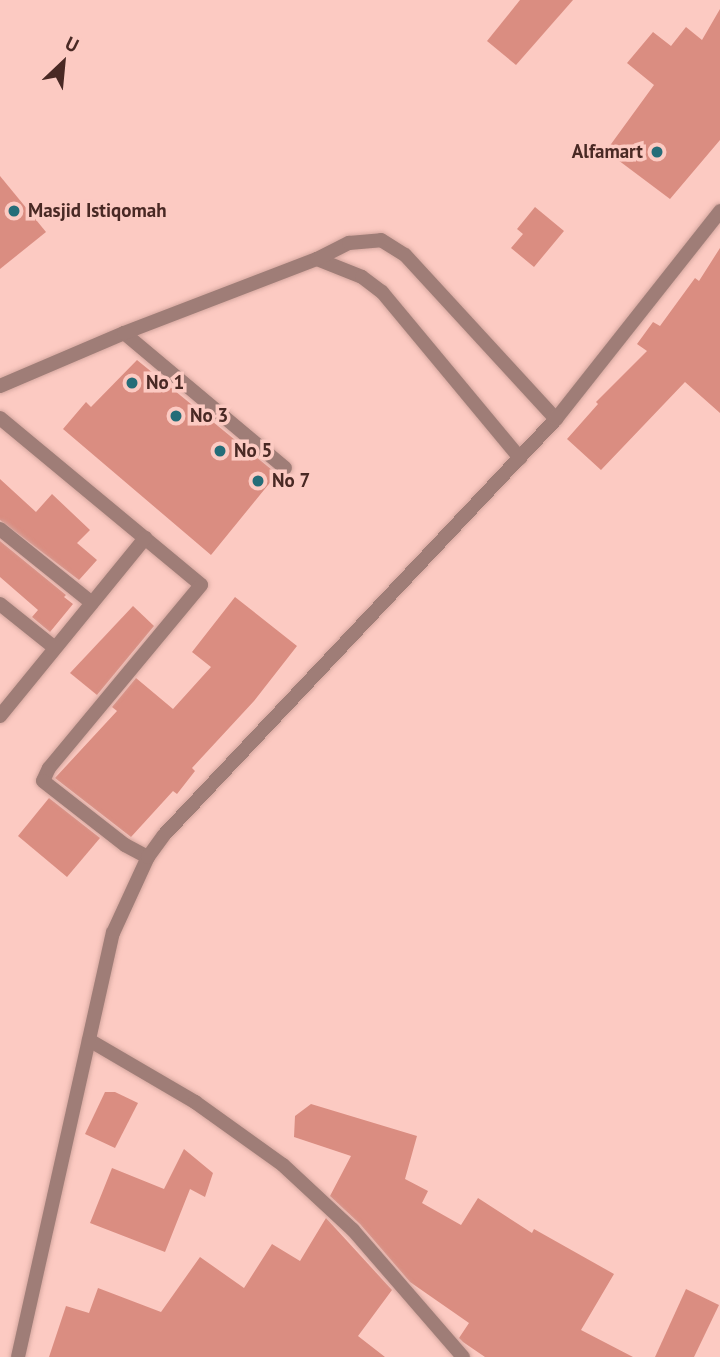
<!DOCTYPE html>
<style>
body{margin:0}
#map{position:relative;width:720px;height:1357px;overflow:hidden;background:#fccac2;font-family:"PT Sans",sans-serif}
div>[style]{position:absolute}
.building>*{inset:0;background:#da8d81}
.roads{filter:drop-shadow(0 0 2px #d5a79f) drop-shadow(0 0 2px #d5a79f)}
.minor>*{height:14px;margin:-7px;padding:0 7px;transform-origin:7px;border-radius:7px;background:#9f7d77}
.tertiary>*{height:14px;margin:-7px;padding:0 7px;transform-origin:7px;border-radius:7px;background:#9f7d77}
.dots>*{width:19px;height:19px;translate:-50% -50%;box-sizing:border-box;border:4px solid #fccac2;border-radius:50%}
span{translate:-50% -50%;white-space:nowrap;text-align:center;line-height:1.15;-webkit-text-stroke:7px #fccac2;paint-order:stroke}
.poi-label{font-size:19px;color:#492924;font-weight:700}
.right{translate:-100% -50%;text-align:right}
.left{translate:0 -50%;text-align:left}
.north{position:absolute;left:28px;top:28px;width:70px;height:70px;-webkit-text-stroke:5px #fccac2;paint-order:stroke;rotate:26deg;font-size:19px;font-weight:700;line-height:28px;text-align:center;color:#492924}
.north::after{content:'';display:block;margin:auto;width:24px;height:32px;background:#492924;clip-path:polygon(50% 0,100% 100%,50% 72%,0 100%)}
</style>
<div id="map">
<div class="building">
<i style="clip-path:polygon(520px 0,573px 0,516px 65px,487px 41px)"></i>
<i style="clip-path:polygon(720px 9px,720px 140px,670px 199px,606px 151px,654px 85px,627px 63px,653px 32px,671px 46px,686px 27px,702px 40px)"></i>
<i style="clip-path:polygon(0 176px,46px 232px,0 269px)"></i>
<i style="clip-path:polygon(535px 207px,564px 231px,534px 267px,511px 248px,523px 234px,517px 229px)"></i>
<i style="clip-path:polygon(720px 248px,720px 413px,685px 382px,601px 470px,567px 439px,598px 404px,596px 402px,647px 351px,637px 344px,653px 322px,660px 326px,695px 278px,699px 281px)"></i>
<i style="clip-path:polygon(137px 360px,277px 474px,211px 555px,63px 429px,86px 402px,91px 407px)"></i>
<i style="clip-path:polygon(0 479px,36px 512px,52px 494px,90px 530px,77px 543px,97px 560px,79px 580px,0 520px)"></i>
<i style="clip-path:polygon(0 541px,66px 595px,64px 597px,73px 604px,50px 632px,32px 617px,38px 610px,0 577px)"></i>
<i style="clip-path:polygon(235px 597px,297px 646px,254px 701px,192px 768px,195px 771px,177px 794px,173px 791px,131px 837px,55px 778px,117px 711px,112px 707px,136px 678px,173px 709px,211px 667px,192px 652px)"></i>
<i style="clip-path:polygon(133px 606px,154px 626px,97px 695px,70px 673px)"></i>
<i style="clip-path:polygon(49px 798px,100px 838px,67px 877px,18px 836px)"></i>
<i style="clip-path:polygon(105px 1092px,115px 1092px,138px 1103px,115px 1148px,85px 1134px)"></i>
<i style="clip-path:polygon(311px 1104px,417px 1136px,405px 1179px,428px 1191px,422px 1203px,461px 1225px,478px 1198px,532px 1233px,534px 1229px,614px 1274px,581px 1330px,633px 1357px,485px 1357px,463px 1342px,459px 1338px,469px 1323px,410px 1282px,360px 1224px,330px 1196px,351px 1156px,294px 1137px,295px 1116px)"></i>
<i style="clip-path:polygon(184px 1149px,213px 1173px,205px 1197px,190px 1189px,165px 1252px,90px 1223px,112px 1168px,164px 1189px)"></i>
<i style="clip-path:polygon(326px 1218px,392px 1290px,358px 1336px,385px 1357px,49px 1357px,66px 1306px,89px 1313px,98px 1288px,161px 1312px,200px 1257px,244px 1288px,272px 1244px,300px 1261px)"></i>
<i style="clip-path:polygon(686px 1289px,719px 1305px,694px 1357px,655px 1357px)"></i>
</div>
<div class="roads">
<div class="minor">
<i style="left:317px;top:259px;width:48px;rotate:21.8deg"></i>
<i style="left:362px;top:277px;width:25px;rotate:37deg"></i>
<i style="left:382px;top:292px;width:216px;rotate:50.3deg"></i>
<i style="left:124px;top:333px;width:210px;rotate:40deg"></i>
<i style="left:0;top:386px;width:135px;rotate:-23.1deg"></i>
<i style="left:124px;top:333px;width:207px;rotate:-21deg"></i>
<i style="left:317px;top:259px;width:36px;rotate:-27deg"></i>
<i style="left:349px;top:243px;width:32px;rotate:-5deg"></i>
<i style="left:381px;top:240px;width:28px;rotate:32deg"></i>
<i style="left:405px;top:255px;width:223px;rotate:47.4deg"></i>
<i style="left:0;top:418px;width:261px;rotate:39.7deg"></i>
<i style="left:201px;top:585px;width:238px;rotate:129.7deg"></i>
<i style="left:49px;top:768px;width:14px;rotate:115deg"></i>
<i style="left:43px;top:781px;width:104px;rotate:38deg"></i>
<i style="left:125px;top:845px;width:26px;rotate:28deg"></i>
<i style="left:0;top:529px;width:118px;rotate:38.8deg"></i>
<i style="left:0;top:604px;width:70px;rotate:38.7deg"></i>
<i style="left:0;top:716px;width:230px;rotate:-50.8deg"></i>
<i style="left:89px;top:1040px;width:123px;rotate:30.3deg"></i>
<i style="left:195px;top:1102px;width:108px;rotate:35.6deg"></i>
<i style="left:283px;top:1165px;width:96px;rotate:42.9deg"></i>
<i style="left:353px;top:1230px;width:168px;rotate:49.1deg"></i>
</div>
<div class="tertiary">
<i style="left:18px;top:1357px;width:435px;rotate:-77.4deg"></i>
<i style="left:113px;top:933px;width:84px;rotate:-65.3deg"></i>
<i style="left:148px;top:857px;width:27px;rotate:-54deg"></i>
<i style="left:164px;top:835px;width:572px;rotate:-46.7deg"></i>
<i style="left:556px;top:419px;width:265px;rotate:-51.7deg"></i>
</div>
</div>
<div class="dots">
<i style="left:657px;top:152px;background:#256d78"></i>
<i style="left:14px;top:211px;background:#256d78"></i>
<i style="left:132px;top:383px;background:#256d78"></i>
<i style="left:176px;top:416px;background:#256d78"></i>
<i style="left:220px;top:451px;background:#256d78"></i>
<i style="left:258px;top:481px;background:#256d78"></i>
</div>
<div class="poi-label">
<span class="right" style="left:643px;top:152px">Alfamart</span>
<span class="left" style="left:28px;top:211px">Masjid Istiqomah</span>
<span class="left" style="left:146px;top:383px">No 1</span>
<span class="left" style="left:190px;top:416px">No 3</span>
<span class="left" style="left:234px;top:451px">No 5</span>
<span class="left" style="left:272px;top:481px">No 7</span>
</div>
<div class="north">U</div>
</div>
